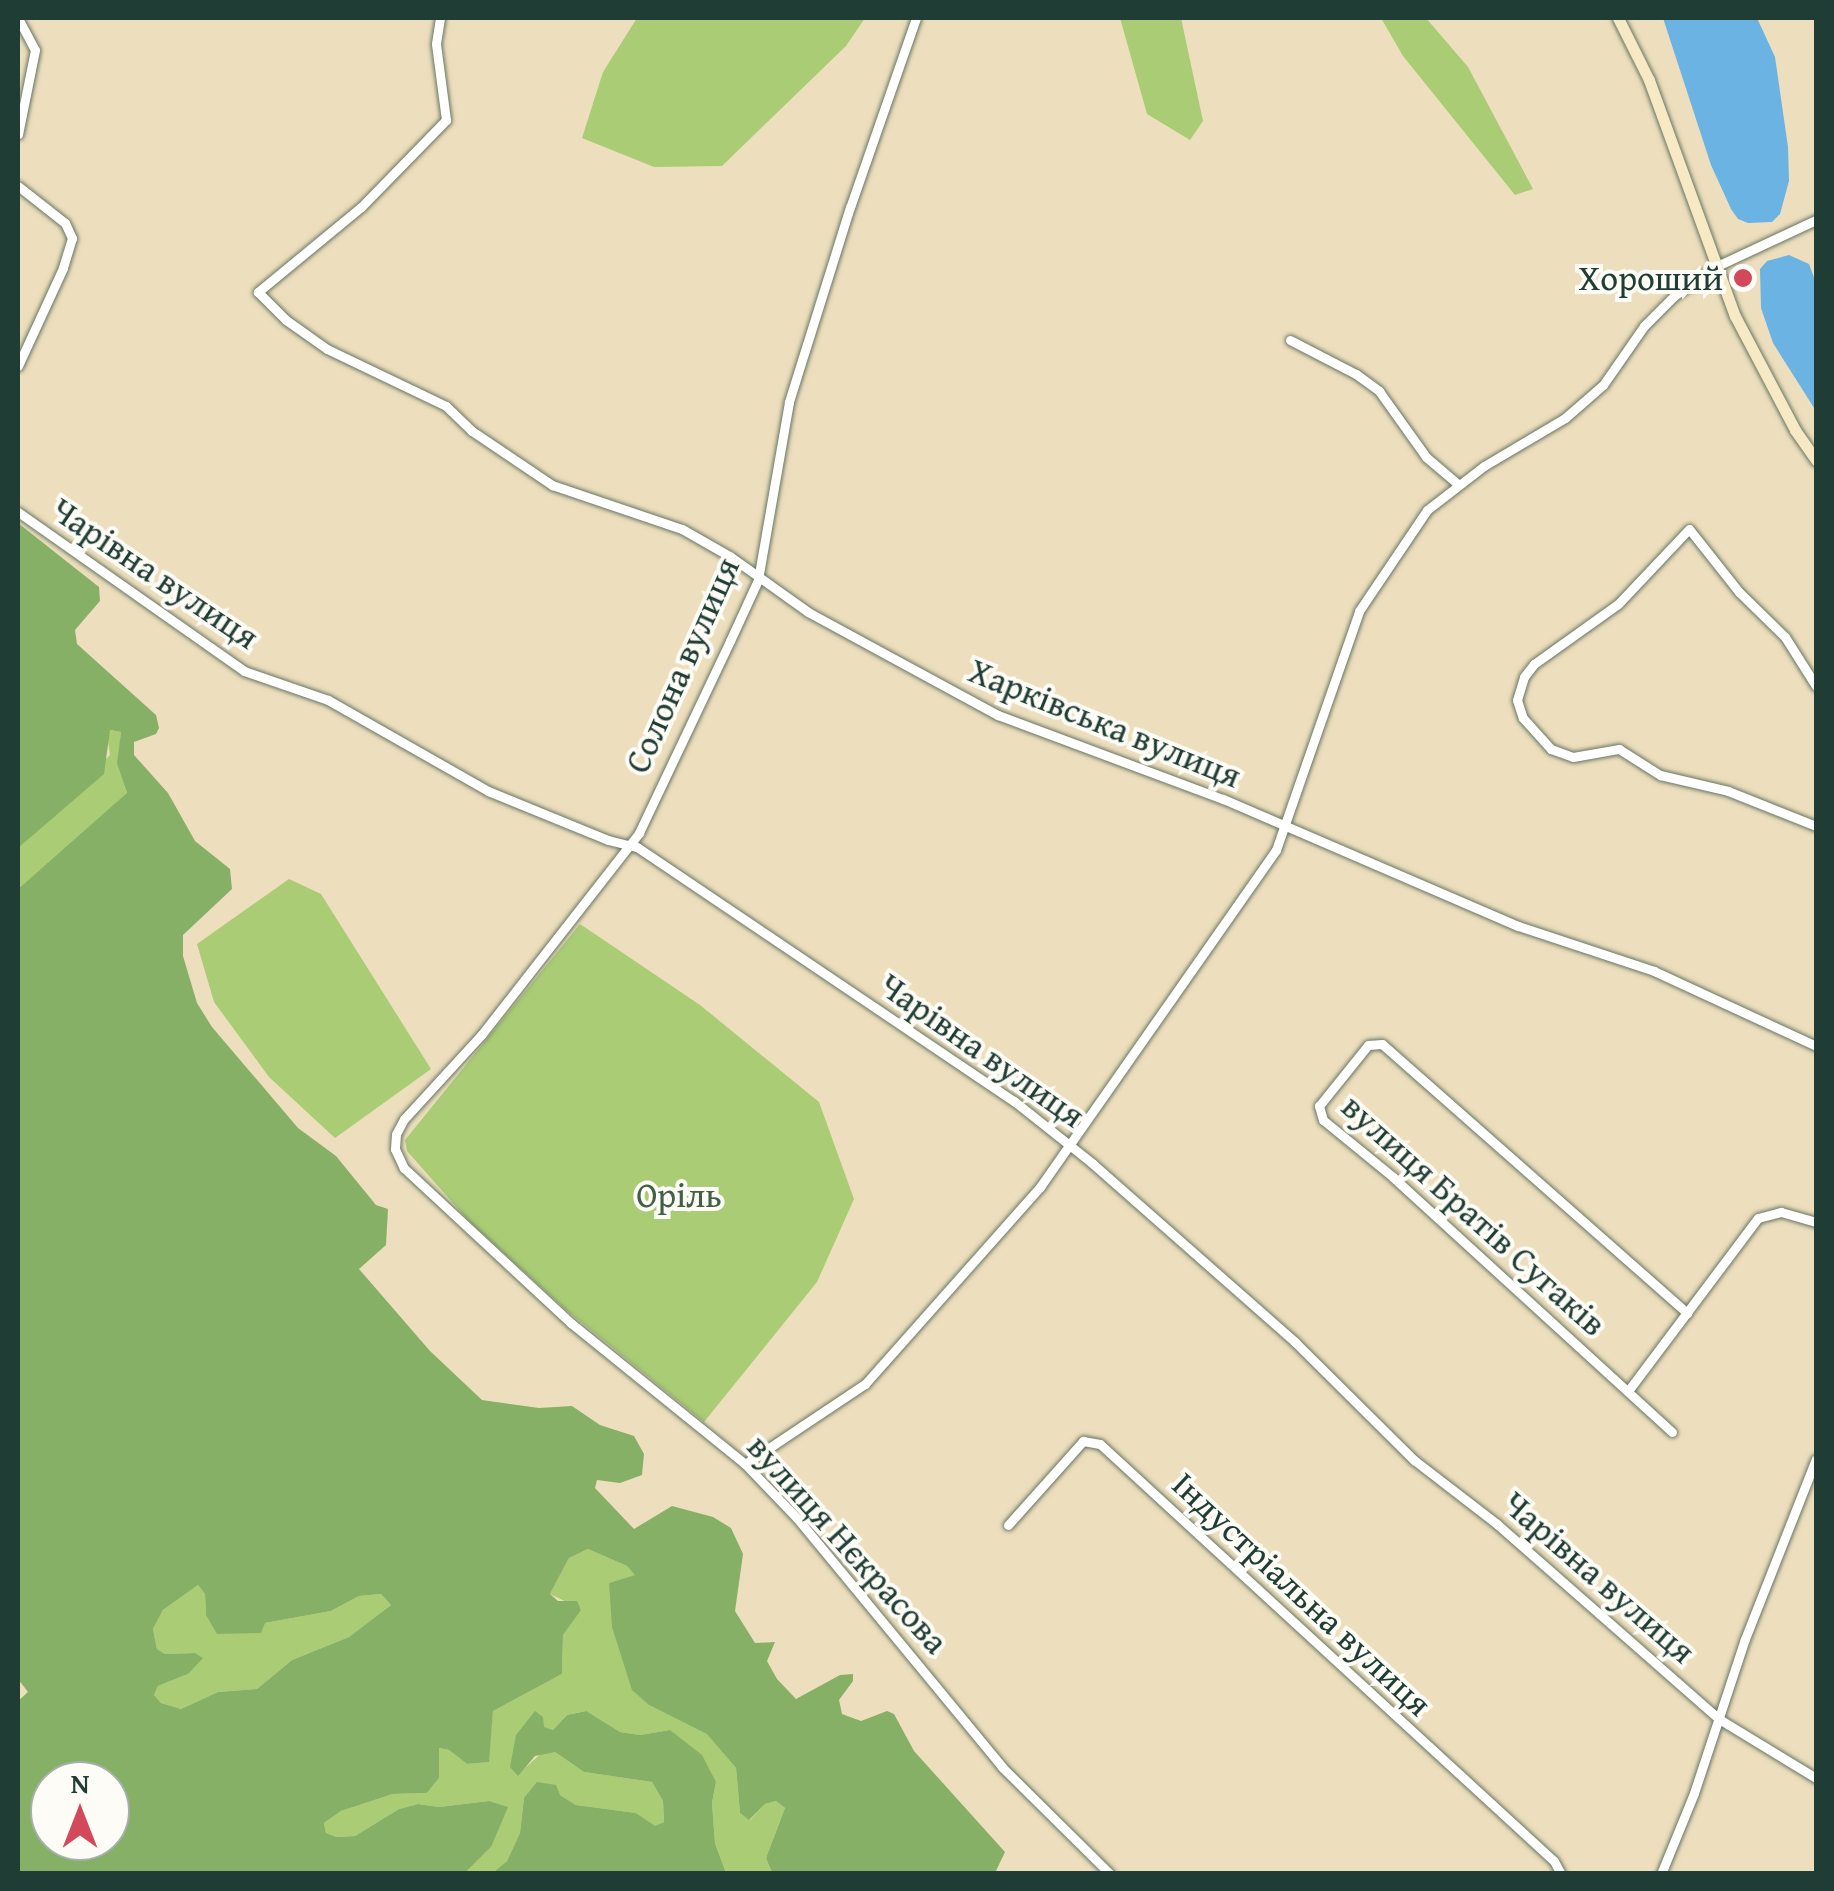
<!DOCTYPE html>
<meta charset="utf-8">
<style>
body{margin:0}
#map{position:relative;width:1834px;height:1891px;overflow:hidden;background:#eddfbd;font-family:"Gentium Book Plus",serif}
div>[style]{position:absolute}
.green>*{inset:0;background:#a9cc75}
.forest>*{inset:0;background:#86b066}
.water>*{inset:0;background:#6ab3e2}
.roads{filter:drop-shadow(0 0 2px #677664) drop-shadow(0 0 2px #677664)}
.minor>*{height:9px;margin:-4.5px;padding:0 4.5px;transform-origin:4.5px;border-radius:4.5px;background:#fff}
.secondary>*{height:11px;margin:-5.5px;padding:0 5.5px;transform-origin:5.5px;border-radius:5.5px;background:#f7e9c3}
.dots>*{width:28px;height:28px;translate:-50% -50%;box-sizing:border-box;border:5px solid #fdfcf7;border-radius:50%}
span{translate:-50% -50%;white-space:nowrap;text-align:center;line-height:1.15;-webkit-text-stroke:8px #fdfcf7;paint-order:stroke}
.poi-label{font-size:35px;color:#1f3d34}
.right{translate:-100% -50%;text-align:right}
.street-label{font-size:35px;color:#1f3d34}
.park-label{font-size:35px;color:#426144}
.frame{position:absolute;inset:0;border:20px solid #1f3d34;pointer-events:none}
.north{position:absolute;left:30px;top:1761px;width:100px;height:100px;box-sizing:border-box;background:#fdfcf7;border:2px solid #a4b0a9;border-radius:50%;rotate:0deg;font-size:28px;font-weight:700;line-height:40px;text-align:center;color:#1f3d34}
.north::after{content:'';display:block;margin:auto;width:35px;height:45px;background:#d1495b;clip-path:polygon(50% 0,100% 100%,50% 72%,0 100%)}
</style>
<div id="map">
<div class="green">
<i style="clip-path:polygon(637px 18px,865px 18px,846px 46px,722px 166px,654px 167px,582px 138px,603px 72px)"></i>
<i style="clip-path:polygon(1120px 18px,1181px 18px,1203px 121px,1190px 140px,1147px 114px)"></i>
<i style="clip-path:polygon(1381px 18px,1426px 18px,1468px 67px,1533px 189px,1515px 195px,1403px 56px)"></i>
<i style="clip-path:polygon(110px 730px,121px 732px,118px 763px,127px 794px,18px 889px,18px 848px,110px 755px,107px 735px)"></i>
<i style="clip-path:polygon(289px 879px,321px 894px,431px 1069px,335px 1138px,269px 1077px,214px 1002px,197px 944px)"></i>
<i style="clip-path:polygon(580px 924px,700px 1005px,819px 1102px,854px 1199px,817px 1282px,704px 1422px,565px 1309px,468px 1220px,407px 1151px,405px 1140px)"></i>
<i style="clip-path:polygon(588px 1549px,627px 1566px,636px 1575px,609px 1583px,649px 1705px,707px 1733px,736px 1768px,740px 1813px,750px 1820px,765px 1804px,776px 1801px,785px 1808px,766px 1858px,772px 1873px,726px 1873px,715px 1843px,712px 1803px,716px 1782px,670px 1730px,640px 1735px,620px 1732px,585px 1711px,567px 1715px,553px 1730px,544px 1728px,517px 1775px,544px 1751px,555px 1752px,584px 1772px,652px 1782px,663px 1801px,664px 1822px,655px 1827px,636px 1813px,576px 1805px,560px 1795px,524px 1798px,520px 1833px,507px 1861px,493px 1874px,465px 1873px,491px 1847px,489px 1801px,439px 1807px,418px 1804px,399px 1809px,355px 1836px,335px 1837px,326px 1833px,324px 1823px,341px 1811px,393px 1794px,427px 1793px,439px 1778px,438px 1748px,449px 1750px,467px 1764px,488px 1762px,493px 1711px,562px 1674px,563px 1635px,581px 1609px,550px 1594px,569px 1558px)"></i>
<i style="clip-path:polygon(198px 1585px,205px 1594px,206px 1615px,265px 1623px,331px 1611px,359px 1596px,381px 1594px,391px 1605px,349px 1637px,292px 1660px,257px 1689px,218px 1692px,181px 1709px,161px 1703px,154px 1695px,158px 1686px,188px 1674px,195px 1653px,165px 1654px,157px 1649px,153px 1629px,163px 1610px)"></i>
</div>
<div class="forest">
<i style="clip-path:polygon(evenodd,18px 523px,99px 587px,100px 601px,75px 630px,77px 644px,156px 715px,159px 728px,156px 734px,134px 742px,134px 755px,168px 793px,195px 841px,230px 869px,232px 889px,183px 935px,183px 956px,197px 1003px,212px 1027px,298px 1128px,336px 1156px,376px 1205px,388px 1209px,386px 1245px,359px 1269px,430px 1351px,482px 1400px,539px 1408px,572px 1406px,600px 1425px,634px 1436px,644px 1454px,642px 1475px,620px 1483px,597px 1480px,595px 1488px,634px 1529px,672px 1506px,713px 1517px,731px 1528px,743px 1554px,735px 1611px,755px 1643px,775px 1642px,767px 1661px,777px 1679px,796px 1699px,840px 1675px,853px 1674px,853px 1681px,839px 1700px,842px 1714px,861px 1721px,887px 1711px,894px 1714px,914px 1751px,1005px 1852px,995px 1873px,772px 1873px,766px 1858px,785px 1808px,776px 1801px,765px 1804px,749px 1820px,740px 1813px,736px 1768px,707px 1734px,649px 1705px,632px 1690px,612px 1627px,609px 1583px,635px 1575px,627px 1566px,588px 1549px,569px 1558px,550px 1594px,558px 1601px,577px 1601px,581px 1610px,563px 1635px,562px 1674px,493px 1711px,489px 1762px,467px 1764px,449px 1750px,439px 1748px,439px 1778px,427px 1793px,393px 1794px,341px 1811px,324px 1823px,326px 1833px,336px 1837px,355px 1836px,399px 1809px,418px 1804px,439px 1807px,489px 1801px,508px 1807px,491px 1847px,465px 1873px,18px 1873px,18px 1701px,28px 1692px,18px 1679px,18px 889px,127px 793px,117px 763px,121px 732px,110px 730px,104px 774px,18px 848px,18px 523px,198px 1585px,205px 1594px,206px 1615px,217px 1634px,261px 1633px,265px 1623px,331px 1611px,359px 1596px,381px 1594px,391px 1605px,349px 1637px,292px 1660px,257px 1689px,218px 1692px,181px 1709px,161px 1703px,154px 1695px,158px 1686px,188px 1674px,203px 1658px,195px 1653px,165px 1654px,157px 1649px,153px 1629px,163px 1610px,198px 1585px,18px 523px,50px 1781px,110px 1781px,110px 1841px,50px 1841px,50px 1781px)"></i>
<i style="clip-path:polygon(535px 1711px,543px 1717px,544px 1727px,553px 1730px,567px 1715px,586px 1711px,620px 1732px,640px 1735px,670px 1730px,702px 1755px,716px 1782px,712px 1803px,715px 1843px,726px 1873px,493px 1873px,507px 1861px,520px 1833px,524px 1798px,537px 1782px,556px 1785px,560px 1795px,576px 1805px,636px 1813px,655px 1826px,664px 1822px,663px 1801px,652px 1782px,584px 1772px,555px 1752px,535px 1756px,518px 1776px,510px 1767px,516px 1735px)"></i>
</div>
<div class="water">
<i style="clip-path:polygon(1663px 18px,1757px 18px,1775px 57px,1788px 147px,1789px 181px,1780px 214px,1772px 222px,1748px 223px,1738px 219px,1731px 209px,1711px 165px)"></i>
<i style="clip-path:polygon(1789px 255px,1809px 264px,1816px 283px,1816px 411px,1773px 343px,1761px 308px,1760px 269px,1767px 261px)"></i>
</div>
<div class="roads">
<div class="minor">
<i style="left:18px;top:18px;width:36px;rotate:62deg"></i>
<i style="left:35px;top:50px;width:86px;rotate:101.4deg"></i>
<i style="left:440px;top:18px;width:26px;rotate:99deg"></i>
<i style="left:436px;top:44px;width:77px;rotate:82.5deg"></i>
<i style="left:446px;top:120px;width:122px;rotate:134.3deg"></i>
<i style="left:361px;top:207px;width:134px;rotate:140.5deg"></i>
<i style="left:258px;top:292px;width:40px;rotate:45deg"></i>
<i style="left:286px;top:320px;width:50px;rotate:35.3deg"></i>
<i style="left:327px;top:349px;width:132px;rotate:25.6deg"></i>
<i style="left:446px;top:406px;width:36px;rotate:44deg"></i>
<i style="left:472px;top:431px;width:97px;rotate:34deg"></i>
<i style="left:552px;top:485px;width:137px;rotate:18.7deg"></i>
<i style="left:682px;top:529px;width:56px;rotate:29.7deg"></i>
<i style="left:731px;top:557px;width:95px;rotate:35.5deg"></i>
<i style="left:808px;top:612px;width:216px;rotate:28.5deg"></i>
<i style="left:998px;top:715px;width:240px;rotate:20.5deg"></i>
<i style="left:1223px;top:799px;width:321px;rotate:23.3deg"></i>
<i style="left:1518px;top:926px;width:143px;rotate:18.3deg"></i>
<i style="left:1654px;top:971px;width:179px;rotate:24.8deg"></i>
<i style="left:916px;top:18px;width:200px;rotate:109.2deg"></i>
<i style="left:850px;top:207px;width:204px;rotate:107.4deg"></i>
<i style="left:789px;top:402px;width:181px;rotate:99.9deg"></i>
<i style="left:758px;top:580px;width:67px;rotate:114.7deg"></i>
<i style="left:730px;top:641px;width:212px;rotate:115.4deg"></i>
<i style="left:639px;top:833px;width:255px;rotate:128deg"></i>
<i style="left:482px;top:1034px;width:115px;rotate:132.5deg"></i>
<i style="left:404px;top:1119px;width:17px;rotate:118deg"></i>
<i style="left:396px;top:1134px;width:15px;rotate:94deg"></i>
<i style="left:395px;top:1149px;width:21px;rotate:65deg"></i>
<i style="left:404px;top:1168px;width:228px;rotate:42.9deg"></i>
<i style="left:571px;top:1323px;width:224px;rotate:39deg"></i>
<i style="left:745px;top:1464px;width:75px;rotate:46.1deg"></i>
<i style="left:797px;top:1518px;width:323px;rotate:50.5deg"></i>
<i style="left:1002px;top:1767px;width:152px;rotate:44.7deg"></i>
<i style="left:18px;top:186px;width:60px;rotate:38.2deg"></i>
<i style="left:65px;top:223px;width:17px;rotate:65deg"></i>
<i style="left:72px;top:238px;width:31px;rotate:107deg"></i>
<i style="left:63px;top:268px;width:108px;rotate:114.7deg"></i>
<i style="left:1290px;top:340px;width:74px;rotate:27.3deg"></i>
<i style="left:1356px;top:374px;width:29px;rotate:36deg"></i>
<i style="left:1379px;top:391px;width:81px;rotate:54.5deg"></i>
<i style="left:1426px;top:457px;width:43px;rotate:40.3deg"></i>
<i style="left:18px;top:512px;width:276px;rotate:35.1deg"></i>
<i style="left:244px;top:671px;width:89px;rotate:19deg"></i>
<i style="left:328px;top:700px;width:184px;rotate:29.6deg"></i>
<i style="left:488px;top:791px;width:130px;rotate:22.2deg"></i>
<i style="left:608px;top:840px;width:30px;rotate:14deg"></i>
<i style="left:637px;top:847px;width:455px;rotate:34deg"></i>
<i style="left:1014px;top:1101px;width:100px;rotate:38.5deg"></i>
<i style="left:1092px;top:1163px;width:271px;rotate:41.4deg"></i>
<i style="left:1295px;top:1342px;width:168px;rotate:44.8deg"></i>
<i style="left:1414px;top:1460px;width:105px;rotate:37.6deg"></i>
<i style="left:1497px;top:1524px;width:295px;rotate:41.3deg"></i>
<i style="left:1719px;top:1719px;width:114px;rotate:31.3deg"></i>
<i style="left:1816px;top:686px;width:58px;rotate:-122.3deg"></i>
<i style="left:1785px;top:637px;width:64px;rotate:-135.6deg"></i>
<i style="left:1739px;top:592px;width:80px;rotate:-128.4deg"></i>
<i style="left:1689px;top:529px;width:103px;rotate:133.4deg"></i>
<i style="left:1618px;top:604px;width:103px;rotate:144.5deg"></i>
<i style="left:1534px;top:664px;width:16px;rotate:128deg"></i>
<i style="left:1524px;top:677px;width:24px;rotate:107deg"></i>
<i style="left:1517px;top:700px;width:19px;rotate:72deg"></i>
<i style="left:1523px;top:718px;width:42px;rotate:47.9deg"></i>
<i style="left:1551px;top:749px;width:23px;rotate:20deg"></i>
<i style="left:1573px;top:757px;width:47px;rotate:-9.9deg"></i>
<i style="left:1619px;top:749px;width:49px;rotate:32.4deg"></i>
<i style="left:1660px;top:775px;width:70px;rotate:13.2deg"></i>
<i style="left:1728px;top:791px;width:95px;rotate:21.7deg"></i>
<i style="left:1628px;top:1391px;width:216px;rotate:-53.1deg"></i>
<i style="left:1758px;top:1218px;width:24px;rotate:-15deg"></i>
<i style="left:1781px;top:1212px;width:36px;rotate:16deg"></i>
<i style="left:1672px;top:1432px;width:378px;rotate:-137.6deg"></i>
<i style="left:1393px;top:1177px;width:90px;rotate:-140.8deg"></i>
<i style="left:1323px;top:1120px;width:15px;rotate:-106deg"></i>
<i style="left:1319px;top:1106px;width:78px;rotate:-51.2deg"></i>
<i style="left:1368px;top:1045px;width:14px;rotate:-4deg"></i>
<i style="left:1382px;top:1044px;width:407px;rotate:41.4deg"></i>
<i style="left:745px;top:1464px;width:144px;rotate:-33.7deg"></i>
<i style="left:865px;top:1384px;width:264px;rotate:-48.4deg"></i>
<i style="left:1040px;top:1187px;width:411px;rotate:-55deg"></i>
<i style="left:1276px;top:850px;width:253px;rotate:-70.8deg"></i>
<i style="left:1359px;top:611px;width:122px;rotate:-56deg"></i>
<i style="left:1427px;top:510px;width:72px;rotate:-37.7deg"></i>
<i style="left:1484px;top:466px;width:94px;rotate:-30.7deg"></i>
<i style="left:1565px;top:418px;width:50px;rotate:-41deg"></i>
<i style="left:1603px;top:385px;width:72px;rotate:-55.2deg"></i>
<i style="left:1644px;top:326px;width:42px;rotate:-45deg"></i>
<i style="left:1674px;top:296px;width:50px;rotate:-35.3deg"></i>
<i style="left:1715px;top:267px;width:111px;rotate:-25deg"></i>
<i style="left:1008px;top:1525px;width:113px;rotate:-48.2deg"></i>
<i style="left:1083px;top:1441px;width:17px;rotate:10deg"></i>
<i style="left:1100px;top:1444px;width:616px;rotate:42.57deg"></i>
<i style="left:1554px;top:1861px;width:15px;rotate:62deg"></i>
<i style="left:1661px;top:1874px;width:87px;rotate:-67.8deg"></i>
<i style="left:1694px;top:1793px;width:162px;rotate:-71.7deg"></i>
<i style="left:1745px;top:1639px;width:193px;rotate:-68.5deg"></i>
</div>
<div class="secondary">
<i style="left:1618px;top:18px;width:69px;rotate:63.4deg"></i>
<i style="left:1649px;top:80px;width:251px;rotate:70deg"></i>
<i style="left:1735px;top:316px;width:129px;rotate:62.2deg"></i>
<i style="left:1795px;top:430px;width:37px;rotate:55deg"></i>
</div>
</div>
<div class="dots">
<i style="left:1743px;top:278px;background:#d1495b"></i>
</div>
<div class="poi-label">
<span class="right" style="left:1723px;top:278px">Хороший</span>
</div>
<div class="street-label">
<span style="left:155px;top:573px;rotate:34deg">Чарівна вулиця</span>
<span style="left:682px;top:665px;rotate:-66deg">Солона вулиця</span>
<span style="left:1105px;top:723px;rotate:22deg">Харківська вулиця</span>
<span style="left:982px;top:1050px;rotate:35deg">Чарівна вулиця</span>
<span style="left:1474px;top:1215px;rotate:42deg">вулиця Братів Сугаків</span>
<span style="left:848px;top:1544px;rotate:48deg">вулиця Нєкрасова</span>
<span style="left:1599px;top:1577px;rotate:41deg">Чарівна вулиця</span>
<span style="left:1302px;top:1594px;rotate:43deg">Індустріальна вулиця</span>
</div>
<div class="park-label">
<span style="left:679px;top:1195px">Оріль</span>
</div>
<div class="frame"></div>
<div class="north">N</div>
</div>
